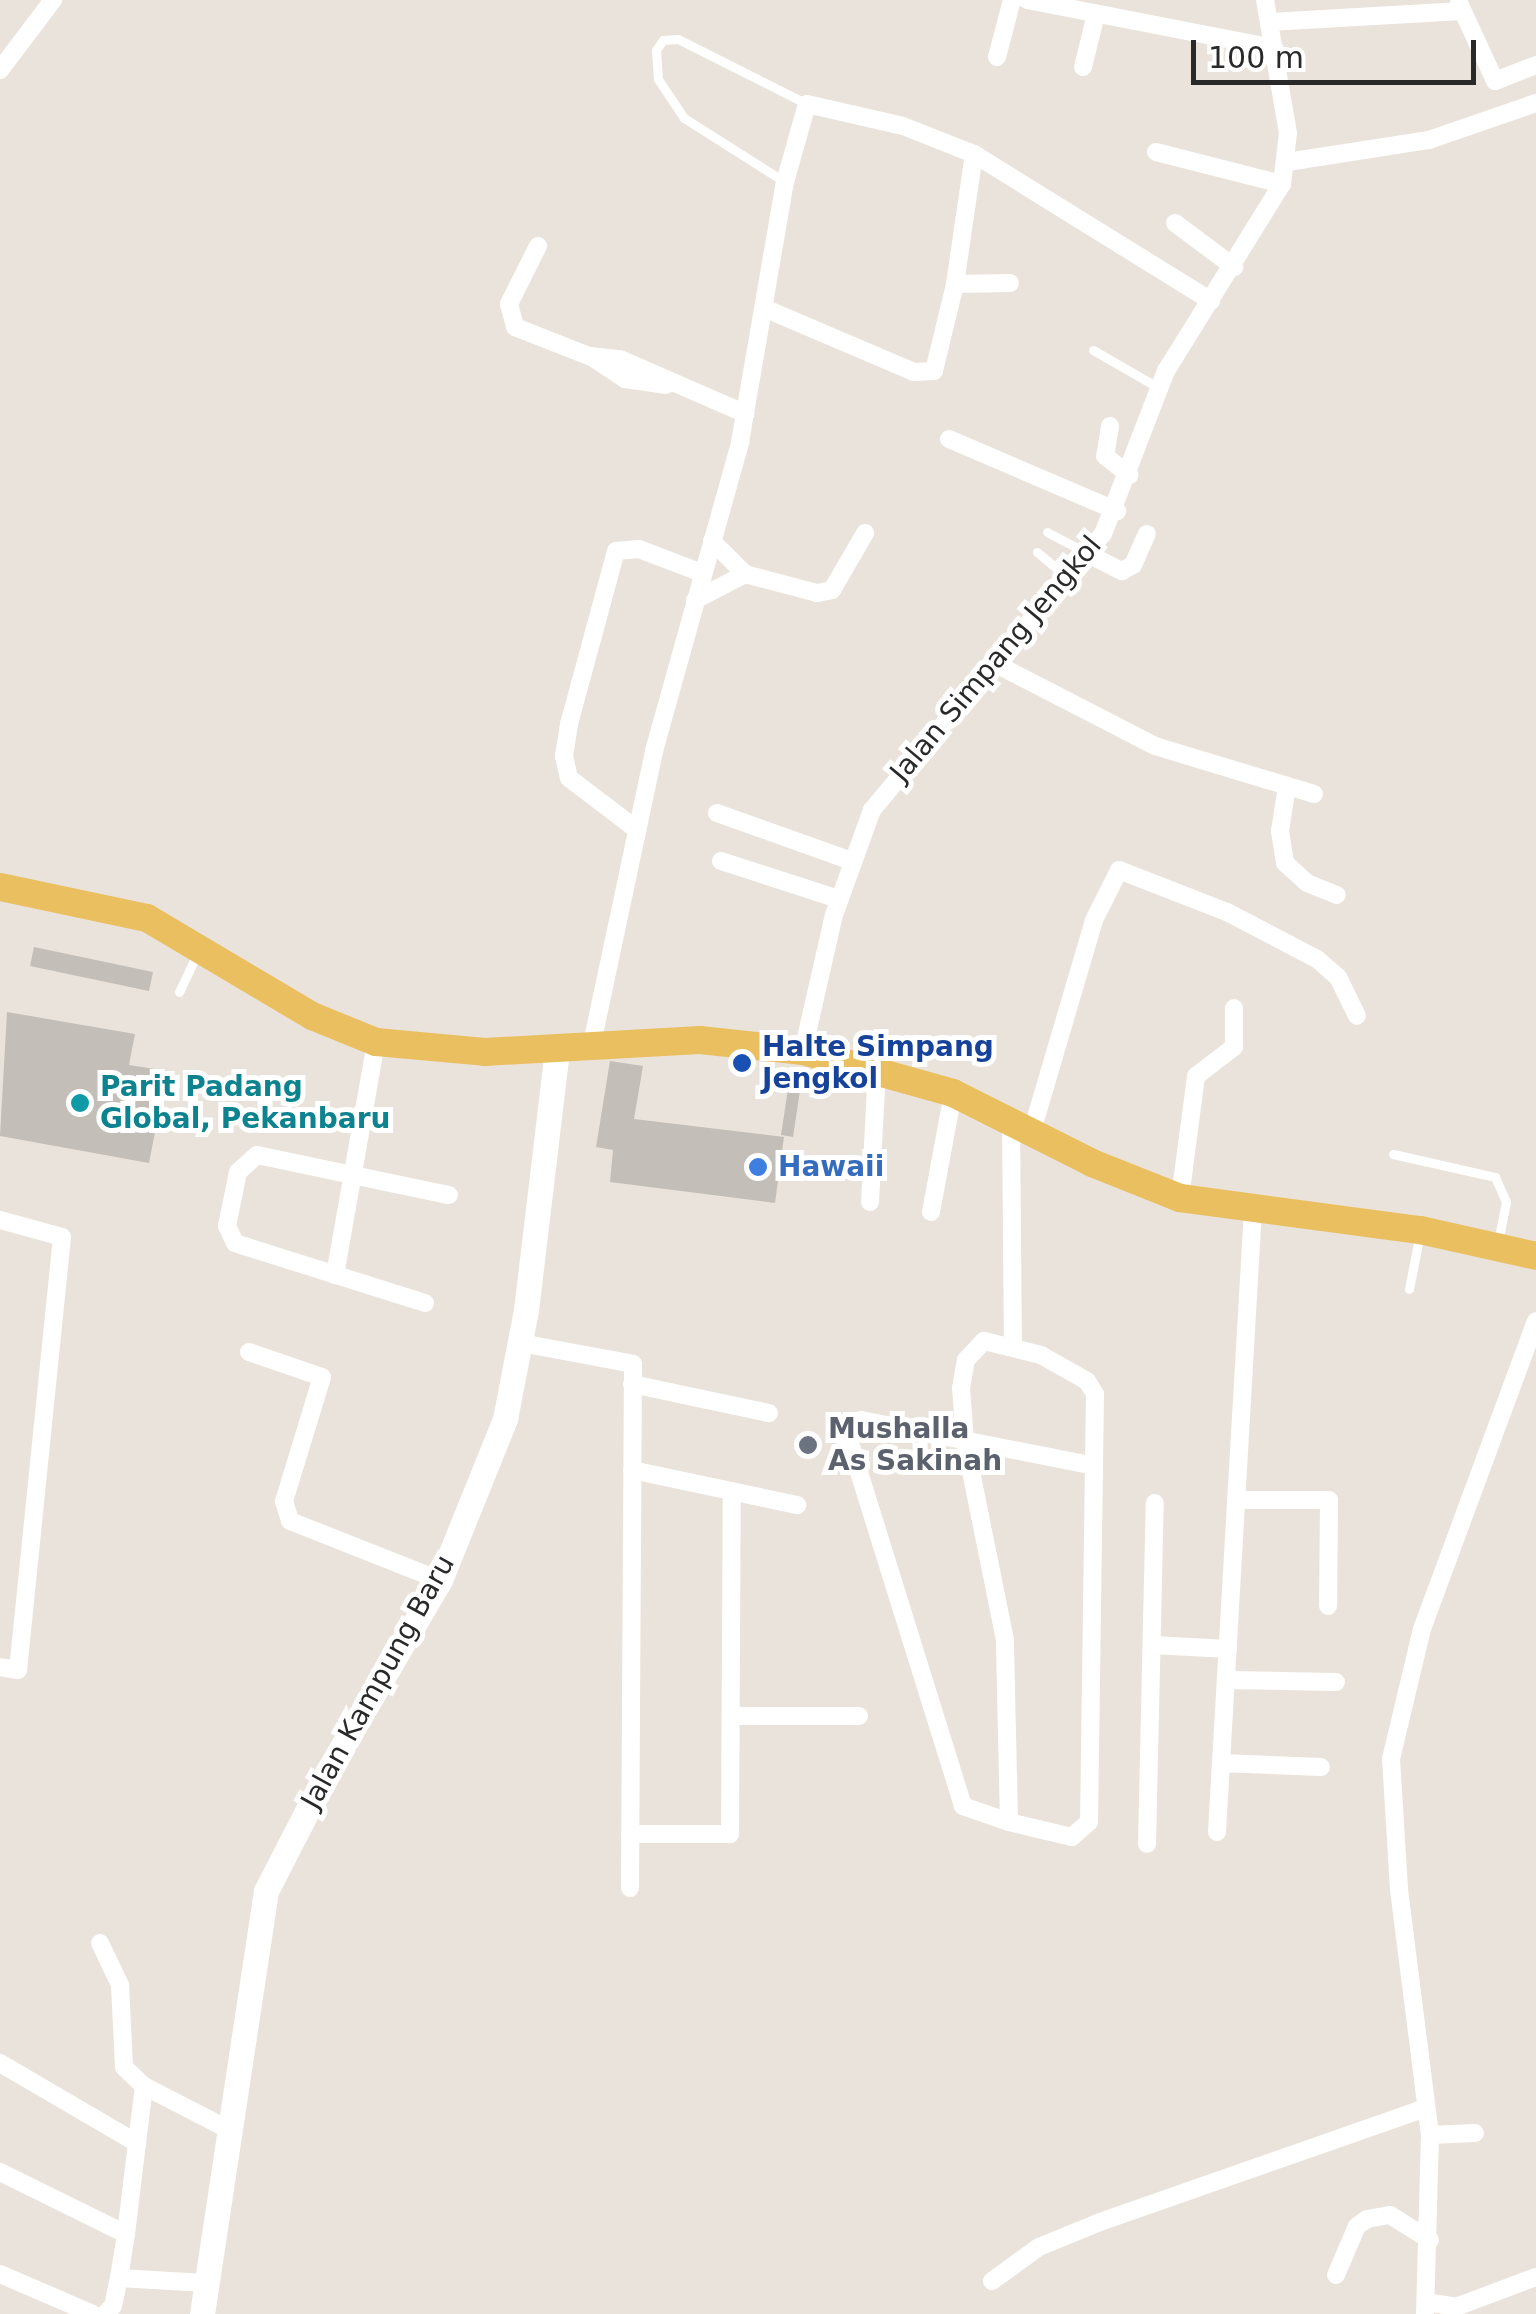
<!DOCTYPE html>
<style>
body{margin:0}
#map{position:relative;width:1536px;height:2314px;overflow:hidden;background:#eae3db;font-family:"DejaVu Sans",sans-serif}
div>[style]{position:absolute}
.building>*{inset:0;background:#c3beb7}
.lane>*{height:9px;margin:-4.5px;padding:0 4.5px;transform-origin:4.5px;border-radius:4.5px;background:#fff}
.street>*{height:18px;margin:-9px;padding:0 9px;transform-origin:9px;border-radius:9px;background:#fff}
.secondary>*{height:25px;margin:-12.5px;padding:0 12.5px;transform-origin:12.5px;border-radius:12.5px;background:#fff}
.primary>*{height:28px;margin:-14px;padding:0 14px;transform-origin:14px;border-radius:14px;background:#eabf60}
.dots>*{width:28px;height:28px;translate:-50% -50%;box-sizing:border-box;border:5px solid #fff;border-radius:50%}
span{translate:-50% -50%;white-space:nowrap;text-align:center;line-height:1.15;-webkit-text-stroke:10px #fff;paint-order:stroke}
.street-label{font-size:28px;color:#292929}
.transit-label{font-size:28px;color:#164399;font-weight:700}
.left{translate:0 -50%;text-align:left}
.culture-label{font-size:28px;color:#0d838f;font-weight:700}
.shop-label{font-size:28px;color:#366cbe;font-weight:700}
.worship-label{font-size:28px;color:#5b616d;font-weight:700}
.scale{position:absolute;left:1191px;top:40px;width:285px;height:45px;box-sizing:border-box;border:5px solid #292929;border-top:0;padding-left:12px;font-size:30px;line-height:35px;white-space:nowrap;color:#292929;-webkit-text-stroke:8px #fff;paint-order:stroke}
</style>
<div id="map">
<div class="building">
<i style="clip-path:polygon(34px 947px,153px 972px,149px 991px,30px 966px)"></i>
<i style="clip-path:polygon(7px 1012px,135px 1034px,129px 1065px,167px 1071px,149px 1163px,0 1136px)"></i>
<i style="clip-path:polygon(610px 1061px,643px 1066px,634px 1119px,784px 1137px,775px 1203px,610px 1182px,613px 1150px,596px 1147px)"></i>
<i style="clip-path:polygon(788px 1089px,800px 1090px,793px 1137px,781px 1135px)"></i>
</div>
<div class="lane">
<i style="left:785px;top:182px;width:120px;rotate:-147.6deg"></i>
<i style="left:684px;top:118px;width:47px;rotate:-123.7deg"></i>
<i style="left:658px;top:79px;width:29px;rotate:-94deg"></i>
<i style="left:656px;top:50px;width:12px;rotate:-55deg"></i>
<i style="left:663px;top:40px;width:15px;rotate:-4deg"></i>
<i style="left:678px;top:39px;width:144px;rotate:26.7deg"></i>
<i style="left:1093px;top:350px;width:76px;rotate:29.9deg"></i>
<i style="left:1047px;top:532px;width:45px;rotate:27.7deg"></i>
<i style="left:1037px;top:552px;width:40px;rotate:40deg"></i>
<i style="left:179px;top:992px;width:42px;rotate:-64.7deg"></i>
<i style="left:1393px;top:1154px;width:105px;rotate:12.7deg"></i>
<i style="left:1495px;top:1177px;width:27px;rotate:66deg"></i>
<i style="left:1506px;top:1202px;width:41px;rotate:101.3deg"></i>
<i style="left:1409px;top:1289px;width:57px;rotate:-78.9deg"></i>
</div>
<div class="street">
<i style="left:1027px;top:0;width:252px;rotate:11deg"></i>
<i style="left:1459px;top:3px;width:86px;rotate:65.2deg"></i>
<i style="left:1495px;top:81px;width:44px;rotate:-21.3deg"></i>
<i style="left:1269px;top:22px;width:193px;rotate:-3.3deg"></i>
<i style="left:997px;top:57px;width:59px;rotate:-75.3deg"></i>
<i style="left:1083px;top:67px;width:55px;rotate:-76.2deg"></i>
<i style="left:0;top:70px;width:88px;rotate:-52.9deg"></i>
<i style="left:1156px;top:152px;width:130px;rotate:14.3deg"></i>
<i style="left:1287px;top:162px;width:144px;rotate:-8.8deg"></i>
<i style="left:1429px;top:140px;width:113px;rotate:-19.1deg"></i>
<i style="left:1175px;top:223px;width:74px;rotate:36.7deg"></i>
<i style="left:538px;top:246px;width:65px;rotate:116.6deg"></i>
<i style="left:509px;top:304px;width:24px;rotate:75deg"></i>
<i style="left:515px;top:327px;width:79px;rotate:21.4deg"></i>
<i style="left:589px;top:356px;width:31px;rotate:6deg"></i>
<i style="left:620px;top:359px;width:137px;rotate:23.6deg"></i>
<i style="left:955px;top:284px;width:55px;rotate:-1deg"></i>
<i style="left:764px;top:308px;width:163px;rotate:23.1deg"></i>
<i style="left:914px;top:372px;width:20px;rotate:-3deg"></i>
<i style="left:934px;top:371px;width:89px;rotate:-76.4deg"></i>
<i style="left:955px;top:284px;width:131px;rotate:-81.7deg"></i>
<i style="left:590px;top:356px;width:42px;rotate:33.3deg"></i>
<i style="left:625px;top:379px;width:41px;rotate:8.3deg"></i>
<i style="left:1110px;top:426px;width:30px;rotate:99deg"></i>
<i style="left:1105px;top:456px;width:31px;rotate:38deg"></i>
<i style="left:949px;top:439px;width:183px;rotate:23.2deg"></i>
<i style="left:712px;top:541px;width:47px;rotate:45deg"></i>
<i style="left:1090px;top:555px;width:36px;rotate:27deg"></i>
<i style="left:1122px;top:571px;width:13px;rotate:-29deg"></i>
<i style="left:1133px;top:565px;width:34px;rotate:-66deg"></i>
<i style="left:695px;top:600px;width:56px;rotate:-27.5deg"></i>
<i style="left:745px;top:574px;width:74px;rotate:14.8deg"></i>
<i style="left:817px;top:593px;width:15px;rotate:-11deg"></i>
<i style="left:832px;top:590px;width:66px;rotate:-59.9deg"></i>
<i style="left:996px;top:664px;width:179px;rotate:27.3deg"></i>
<i style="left:1155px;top:746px;width:166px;rotate:16.8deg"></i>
<i style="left:1287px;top:786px;width:46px;rotate:98.8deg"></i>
<i style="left:1280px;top:831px;width:32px;rotate:81deg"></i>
<i style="left:1285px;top:863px;width:30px;rotate:42deg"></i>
<i style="left:1307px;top:883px;width:32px;rotate:22deg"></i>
<i style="left:717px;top:813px;width:143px;rotate:19.6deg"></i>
<i style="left:636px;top:829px;width:84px;rotate:-142.7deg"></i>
<i style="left:569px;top:778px;width:23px;rotate:-103deg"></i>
<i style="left:564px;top:756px;width:32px;rotate:-81deg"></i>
<i style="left:569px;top:724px;width:179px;rotate:-74.8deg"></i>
<i style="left:616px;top:551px;width:23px;rotate:-5deg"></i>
<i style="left:639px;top:549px;width:67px;rotate:20.9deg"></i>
<i style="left:721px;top:861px;width:124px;rotate:17.9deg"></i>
<i style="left:591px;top:1048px;width:304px;rotate:-78deg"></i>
<i style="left:654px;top:751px;width:321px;rotate:-74.4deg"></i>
<i style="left:740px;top:442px;width:264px;rotate:-80.2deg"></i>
<i style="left:785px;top:182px;width:81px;rotate:-74.2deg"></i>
<i style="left:807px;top:104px;width:98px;rotate:12.9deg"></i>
<i style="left:903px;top:126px;width:76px;rotate:21.5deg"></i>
<i style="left:974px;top:154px;width:279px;rotate:31.8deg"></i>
<i style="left:803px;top:1051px;width:139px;rotate:-77.2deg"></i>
<i style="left:834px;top:915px;width:112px;rotate:-70.1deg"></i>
<i style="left:872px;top:810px;width:360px;rotate:-50.1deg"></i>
<i style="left:1103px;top:534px;width:175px;rotate:-68.9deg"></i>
<i style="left:1166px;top:371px;width:220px;rotate:-58.2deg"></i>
<i style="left:1282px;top:184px;width:51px;rotate:-83.3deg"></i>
<i style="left:1288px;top:133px;width:135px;rotate:-99.8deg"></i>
<i style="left:1011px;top:1120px;width:223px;rotate:89.5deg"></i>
<i style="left:1032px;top:1131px;width:220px;rotate:-73.6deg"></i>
<i style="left:1094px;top:920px;width:56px;rotate:-63.4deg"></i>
<i style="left:1119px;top:870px;width:116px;rotate:21.3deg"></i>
<i style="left:1227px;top:912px;width:102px;rotate:27.6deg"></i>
<i style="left:1317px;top:959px;width:28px;rotate:41deg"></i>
<i style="left:1338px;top:977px;width:43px;rotate:64deg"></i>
<i style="left:1180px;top:1198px;width:123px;rotate:-82.5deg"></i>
<i style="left:1196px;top:1076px;width:48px;rotate:-37.3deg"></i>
<i style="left:1234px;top:1047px;width:39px;rotate:-90deg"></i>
<i style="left:870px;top:1202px;width:134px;rotate:-87deg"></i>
<i style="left:931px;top:1212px;width:121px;rotate:-79.5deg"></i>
<i style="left:0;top:1220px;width:64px;rotate:15.3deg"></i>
<i style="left:62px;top:1237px;width:435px;rotate:95.8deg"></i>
<i style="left:18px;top:1670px;width:18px;rotate:-171deg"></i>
<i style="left:335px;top:1275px;width:237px;rotate:-80deg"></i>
<i style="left:425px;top:1303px;width:199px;rotate:-162.5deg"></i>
<i style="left:235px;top:1243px;width:19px;rotate:-115deg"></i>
<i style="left:227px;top:1226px;width:55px;rotate:-78.5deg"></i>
<i style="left:238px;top:1172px;width:25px;rotate:-42deg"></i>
<i style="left:257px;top:1155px;width:196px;rotate:11.8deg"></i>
<i style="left:984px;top:1341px;width:59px;rotate:13.8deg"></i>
<i style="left:1041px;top:1355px;width:53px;rotate:29.5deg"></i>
<i style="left:1087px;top:1381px;width:15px;rotate:58deg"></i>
<i style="left:1095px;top:1394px;width:428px;rotate:90.8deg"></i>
<i style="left:1089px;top:1822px;width:23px;rotate:139deg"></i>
<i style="left:1072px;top:1837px;width:65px;rotate:-166.6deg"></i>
<i style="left:1009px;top:1822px;width:182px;rotate:-91.3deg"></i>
<i style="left:1005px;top:1640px;width:202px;rotate:-101.4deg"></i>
<i style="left:965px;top:1442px;width:54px;rotate:-94.2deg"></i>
<i style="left:961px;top:1388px;width:28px;rotate:-80deg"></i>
<i style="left:966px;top:1360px;width:26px;rotate:-47deg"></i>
<i style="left:521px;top:1343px;width:114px;rotate:10.6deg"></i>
<i style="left:633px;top:1364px;width:524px;rotate:90.33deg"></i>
<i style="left:249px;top:1352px;width:77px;rotate:18.9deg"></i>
<i style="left:322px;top:1377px;width:130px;rotate:107deg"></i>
<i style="left:284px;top:1501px;width:21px;rotate:73deg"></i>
<i style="left:290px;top:1521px;width:161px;rotate:21.5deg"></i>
<i style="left:632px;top:1384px;width:140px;rotate:12deg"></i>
<i style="left:632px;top:1470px;width:169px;rotate:12deg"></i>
<i style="left:1236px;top:1500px;width:93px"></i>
<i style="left:1329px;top:1500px;width:106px;rotate:90.5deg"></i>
<i style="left:1153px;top:1645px;width:75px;rotate:3.1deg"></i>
<i style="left:1226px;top:1680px;width:110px;rotate:1deg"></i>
<i style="left:731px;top:1716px;width:128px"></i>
<i style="left:1221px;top:1763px;width:100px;rotate:2.3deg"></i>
<i style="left:1009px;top:1822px;width:49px;rotate:-160.8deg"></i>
<i style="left:963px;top:1806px;width:399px;rotate:-107.3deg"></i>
<i style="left:844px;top:1425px;width:18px;rotate:-16deg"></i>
<i style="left:861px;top:1420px;width:234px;rotate:11.1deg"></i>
<i style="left:1217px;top:1832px;width:624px;rotate:-86.69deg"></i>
<i style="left:630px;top:1834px;width:100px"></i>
<i style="left:730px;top:1834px;width:343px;rotate:-89.7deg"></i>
<i style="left:1147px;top:1844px;width:341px;rotate:-88.7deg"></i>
<i style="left:100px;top:1943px;width:47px;rotate:64.5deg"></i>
<i style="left:120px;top:1985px;width:82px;rotate:87.2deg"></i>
<i style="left:124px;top:2067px;width:28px;rotate:44deg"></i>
<i style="left:144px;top:2086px;width:100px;rotate:27.3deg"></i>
<i style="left:0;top:2063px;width:159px;rotate:30.3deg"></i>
<i style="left:137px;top:2143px;width:92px;rotate:96.9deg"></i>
<i style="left:1430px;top:2135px;width:45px;rotate:-2.5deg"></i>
<i style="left:137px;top:2143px;width:57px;rotate:-83deg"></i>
<i style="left:0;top:2172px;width:140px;rotate:26.2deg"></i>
<i style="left:126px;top:2234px;width:45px;rotate:99deg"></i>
<i style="left:119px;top:2278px;width:86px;rotate:3.3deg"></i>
<i style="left:0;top:2274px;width:101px;rotate:23.3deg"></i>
<i style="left:1336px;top:2275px;width:53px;rotate:-66.8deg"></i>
<i style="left:1357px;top:2226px;width:12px;rotate:-35deg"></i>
<i style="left:1367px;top:2219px;width:23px;rotate:-10deg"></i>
<i style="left:1390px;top:2215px;width:47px;rotate:32deg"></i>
<i style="left:992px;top:2281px;width:58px;rotate:-35.9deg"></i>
<i style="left:1039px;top:2247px;width:66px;rotate:-22.3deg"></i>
<i style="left:1100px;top:2222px;width:345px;rotate:-19.3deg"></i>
<i style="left:1426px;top:2302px;width:30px;rotate:9deg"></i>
<i style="left:1456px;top:2307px;width:85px;rotate:-20.6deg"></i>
<i style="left:105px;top:2314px;width:11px;rotate:-45deg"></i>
<i style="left:113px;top:2306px;width:29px;rotate:-78deg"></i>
<i style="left:1425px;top:2314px;width:179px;rotate:-88.4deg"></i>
<i style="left:1430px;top:2135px;width:248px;rotate:-97.2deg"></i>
<i style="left:1399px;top:1889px;width:130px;rotate:-93.5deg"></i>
<i style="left:1391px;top:1759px;width:134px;rotate:-76.6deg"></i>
<i style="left:1422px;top:1629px;width:328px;rotate:-69.7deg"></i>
</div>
<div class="secondary">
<i style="left:202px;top:2314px;width:428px;rotate:-81.4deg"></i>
<i style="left:266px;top:1891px;width:129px;rotate:-62.8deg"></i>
<i style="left:325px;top:1776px;width:227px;rotate:-59.6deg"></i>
<i style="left:440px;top:1580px;width:174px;rotate:-68deg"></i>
<i style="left:505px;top:1419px;width:111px;rotate:-79.1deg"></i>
<i style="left:526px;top:1310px;width:261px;rotate:-83.2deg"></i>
</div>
<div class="primary">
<i style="left:0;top:887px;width:150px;rotate:11.9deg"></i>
<i style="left:147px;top:918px;width:192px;rotate:30.7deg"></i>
<i style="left:312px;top:1016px;width:69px;rotate:22.1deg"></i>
<i style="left:376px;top:1042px;width:109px;rotate:5.2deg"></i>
<i style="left:485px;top:1052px;width:215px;rotate:-3.2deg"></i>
<i style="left:700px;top:1040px;width:104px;rotate:6.1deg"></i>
<i style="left:803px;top:1051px;width:156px;rotate:15.6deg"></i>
<i style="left:953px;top:1093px;width:156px;rotate:26.7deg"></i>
<i style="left:1092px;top:1163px;width:95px;rotate:21.7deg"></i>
<i style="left:1180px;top:1198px;width:242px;rotate:7.6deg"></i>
<i style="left:1420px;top:1230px;width:119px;rotate:12.6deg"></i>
</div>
<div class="dots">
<i style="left:742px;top:1063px;background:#1a4fb4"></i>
<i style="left:80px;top:1103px;background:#0f9aa8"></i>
<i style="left:758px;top:1167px;background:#3f7fe0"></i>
<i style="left:808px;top:1445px;background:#6b7280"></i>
</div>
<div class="street-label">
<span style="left:996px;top:659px;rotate:-50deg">Jalan Simpang Jengkol</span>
<span style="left:378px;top:1682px;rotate:-61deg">Jalan Kampung Baru</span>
</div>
<div class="transit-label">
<span class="left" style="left:762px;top:1063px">Halte Simpang<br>Jengkol</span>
</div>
<div class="culture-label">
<span class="left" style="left:100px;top:1103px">Parit Padang<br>Global, Pekanbaru</span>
</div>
<div class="shop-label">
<span class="left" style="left:778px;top:1167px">Hawaii</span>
</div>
<div class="worship-label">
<span class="left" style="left:828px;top:1445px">Mushalla<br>As Sakinah</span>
</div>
<div class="scale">100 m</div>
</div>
